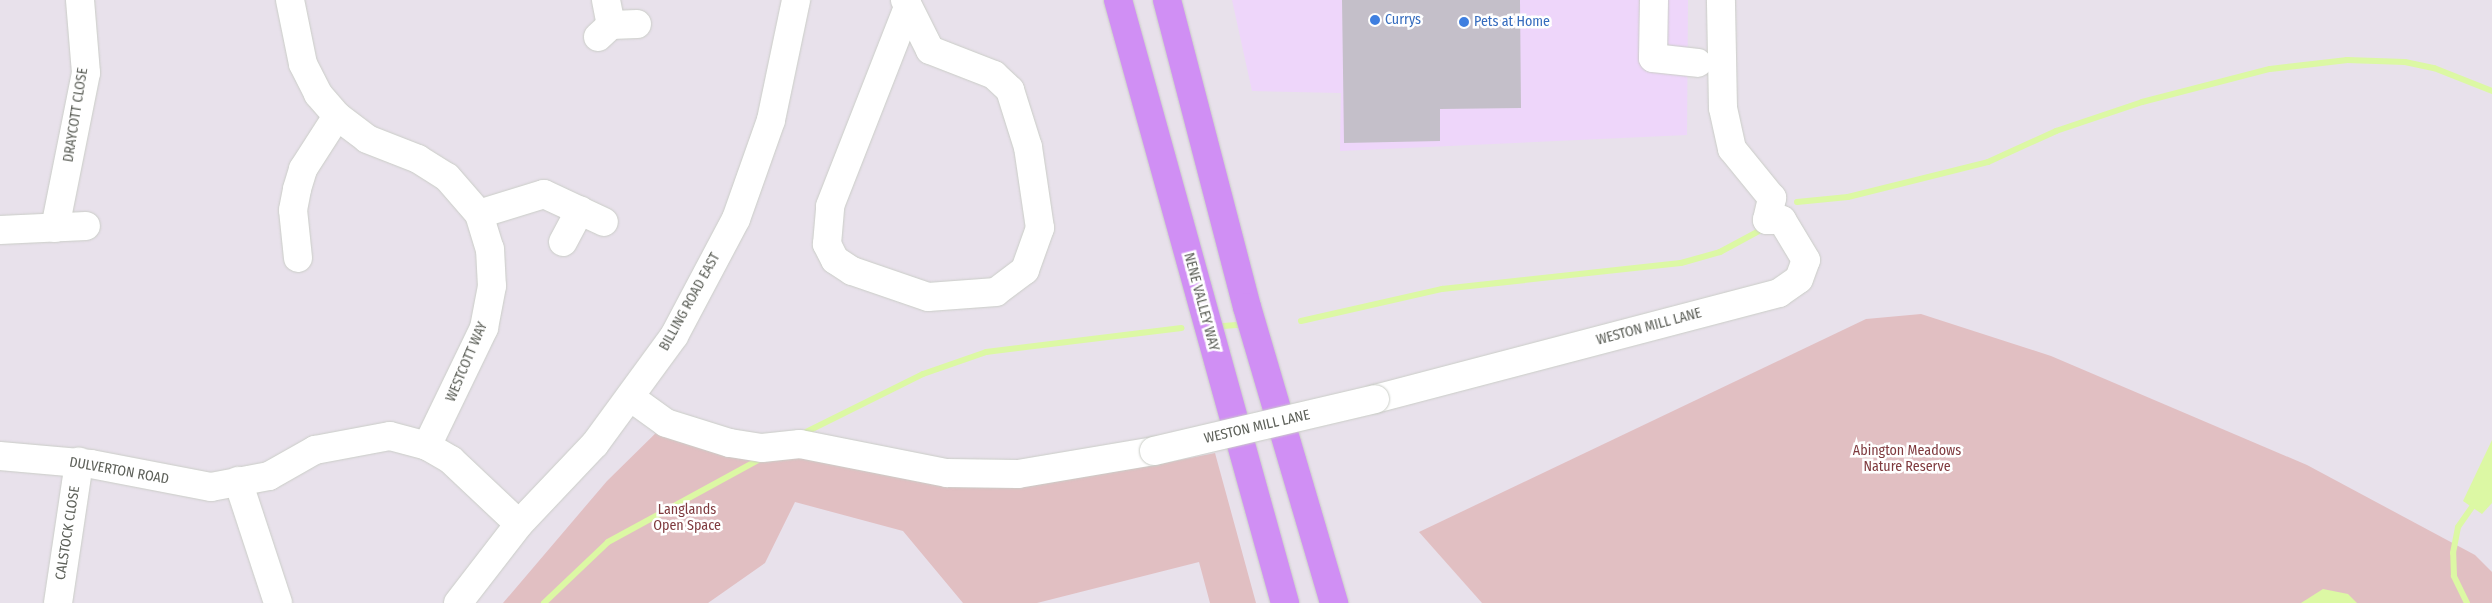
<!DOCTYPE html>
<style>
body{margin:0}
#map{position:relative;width:2492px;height:603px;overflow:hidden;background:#e8e1eb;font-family:"Fira Sans Condensed",sans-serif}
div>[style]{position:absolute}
.commercial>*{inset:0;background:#eed6fa}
.green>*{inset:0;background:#e1bfc2}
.water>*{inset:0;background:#dcf8a4}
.stream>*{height:6px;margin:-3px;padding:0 3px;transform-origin:3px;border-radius:3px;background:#dcf8a4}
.building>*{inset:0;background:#c4bfc9}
.roads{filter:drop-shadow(0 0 1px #cacdc7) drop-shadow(0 0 1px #cacdc7)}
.minor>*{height:28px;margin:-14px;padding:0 14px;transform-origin:14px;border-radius:14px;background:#fff}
.highway>*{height:28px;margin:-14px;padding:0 14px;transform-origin:14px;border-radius:14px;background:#d08ff4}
.bridges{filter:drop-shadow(0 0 1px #cacdc7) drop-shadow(0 0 1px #cacdc7)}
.minor-bridge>*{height:28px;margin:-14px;padding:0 14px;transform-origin:14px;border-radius:14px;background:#fff}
.dots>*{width:14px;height:14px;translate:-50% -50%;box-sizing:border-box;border:2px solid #fff;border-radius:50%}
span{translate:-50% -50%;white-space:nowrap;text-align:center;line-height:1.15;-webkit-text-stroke:5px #fff;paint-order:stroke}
.shop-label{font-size:14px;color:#366cbe}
.left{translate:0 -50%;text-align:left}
.street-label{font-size:14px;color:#5d6059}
.park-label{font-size:14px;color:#7f3a3e}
</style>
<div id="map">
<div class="commercial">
<i style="clip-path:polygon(1232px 0,1688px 0,1687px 135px,1340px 151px,1341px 93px,1252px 91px)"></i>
</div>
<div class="green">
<i style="clip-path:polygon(1921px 314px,2051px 356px,2307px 465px,2475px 555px,2492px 572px,2492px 603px,1482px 603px,1419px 532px,1866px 319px)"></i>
<i style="clip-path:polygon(666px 423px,1018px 474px,1150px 466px,1215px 453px,1256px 603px,1210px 603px,1199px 562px,1037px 603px,963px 603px,903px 531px,795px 502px,765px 563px,708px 603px,503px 603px,607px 481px)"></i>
</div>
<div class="water">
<i style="clip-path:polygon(2492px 440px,2492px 503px,2482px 514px,2463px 501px)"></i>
<i style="clip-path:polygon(2323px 589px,2348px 594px,2357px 603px,2301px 603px)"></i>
</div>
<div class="stream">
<i style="left:1797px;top:202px;width:51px;rotate:-5.6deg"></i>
<i style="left:1848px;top:197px;width:144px;rotate:-14deg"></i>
<i style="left:1988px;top:162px;width:75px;rotate:-24.5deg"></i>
<i style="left:2056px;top:131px;width:91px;rotate:-18.6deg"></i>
<i style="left:2142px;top:102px;width:132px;rotate:-14.5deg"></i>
<i style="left:2270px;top:69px;width:78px;rotate:-6.7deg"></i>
<i style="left:2347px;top:60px;width:58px;rotate:2deg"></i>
<i style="left:2405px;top:62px;width:30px;rotate:12deg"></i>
<i style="left:2434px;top:68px;width:62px;rotate:21.6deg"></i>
<i style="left:1301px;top:321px;width:145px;rotate:-12.8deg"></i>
<i style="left:1442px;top:289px;width:240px;rotate:-6.2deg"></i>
<i style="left:1681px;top:263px;width:41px;rotate:-15.8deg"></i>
<i style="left:1720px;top:252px;width:44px;rotate:-28.3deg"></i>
<i style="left:1223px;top:326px;width:14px;rotate:-4deg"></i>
<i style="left:800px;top:435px;width:137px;rotate:-26.4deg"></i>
<i style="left:923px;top:374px;width:67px;rotate:-19.2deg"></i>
<i style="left:986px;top:352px;width:197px;rotate:-7deg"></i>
<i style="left:544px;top:603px;width:88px;rotate:-43.6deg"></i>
<i style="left:608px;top:542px;width:175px;rotate:-28.6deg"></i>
<i style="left:2467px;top:603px;width:30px;rotate:-116deg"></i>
<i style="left:2454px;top:576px;width:23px;rotate:-92deg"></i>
<i style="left:2453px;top:553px;width:26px;rotate:-79deg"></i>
<i style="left:2458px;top:527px;width:32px;rotate:-55deg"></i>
</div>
<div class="building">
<i style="clip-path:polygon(1342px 0,1520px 0,1521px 108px,1440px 109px,1440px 141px,1344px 143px)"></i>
</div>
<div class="roads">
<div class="minor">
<i style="left:290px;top:0;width:65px;rotate:78.5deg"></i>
<i style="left:303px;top:64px;width:34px;rotate:63deg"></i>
<i style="left:318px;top:94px;width:29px;rotate:49deg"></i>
<i style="left:337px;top:116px;width:38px;rotate:37deg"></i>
<i style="left:367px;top:139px;width:55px;rotate:21.4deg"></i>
<i style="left:418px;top:159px;width:34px;rotate:32deg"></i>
<i style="left:447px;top:177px;width:49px;rotate:49.1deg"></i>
<i style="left:479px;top:214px;width:37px;rotate:73deg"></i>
<i style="left:490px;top:249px;width:37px;rotate:87deg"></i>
<i style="left:492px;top:286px;width:43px;rotate:100.8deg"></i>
<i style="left:484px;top:328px;width:131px;rotate:115.8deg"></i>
<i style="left:606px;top:0;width:25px;rotate:79deg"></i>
<i style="left:905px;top:0;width:56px;rotate:63.4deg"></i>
<i style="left:930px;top:50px;width:69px;rotate:21.3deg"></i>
<i style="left:994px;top:75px;width:22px;rotate:43deg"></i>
<i style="left:1010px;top:90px;width:60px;rotate:72.5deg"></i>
<i style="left:1028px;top:147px;width:82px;rotate:81.6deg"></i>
<i style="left:1040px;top:228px;width:45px;rotate:109.7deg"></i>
<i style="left:1025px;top:270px;width:36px;rotate:143deg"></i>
<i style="left:996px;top:292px;width:68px;rotate:175.8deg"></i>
<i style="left:928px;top:297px;width:80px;rotate:-161.1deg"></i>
<i style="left:852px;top:271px;width:20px;rotate:-147deg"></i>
<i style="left:835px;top:260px;width:18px;rotate:-117deg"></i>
<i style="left:827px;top:244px;width:38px;rotate:-85deg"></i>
<i style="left:830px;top:206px;width:214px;rotate:-68.6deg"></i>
<i style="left:1654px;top:0;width:58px;rotate:91deg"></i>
<i style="left:1653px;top:58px;width:45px;rotate:6.3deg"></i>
<i style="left:598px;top:37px;width:18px;rotate:-43deg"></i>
<i style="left:611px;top:25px;width:26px;rotate:-2deg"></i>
<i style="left:479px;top:214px;width:68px;rotate:-17.1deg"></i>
<i style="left:544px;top:194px;width:66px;rotate:25deg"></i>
<i style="left:55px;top:228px;width:158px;rotate:-78.7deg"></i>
<i style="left:86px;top:73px;width:73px;rotate:-94.7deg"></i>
<i style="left:0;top:230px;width:86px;rotate:-2.7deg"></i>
<i style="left:563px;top:242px;width:36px;rotate:-62deg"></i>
<i style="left:298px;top:258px;width:48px;rotate:-95.9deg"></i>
<i style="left:293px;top:210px;width:21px;rotate:-79deg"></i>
<i style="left:297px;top:189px;width:21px;rotate:-73deg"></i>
<i style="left:303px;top:169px;width:63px;rotate:-57.3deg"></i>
<i style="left:630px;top:397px;width:44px;rotate:35.8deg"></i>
<i style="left:666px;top:423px;width:67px;rotate:17.4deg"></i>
<i style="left:730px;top:443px;width:32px;rotate:9deg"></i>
<i style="left:762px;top:448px;width:38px;rotate:-6deg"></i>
<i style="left:800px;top:444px;width:150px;rotate:11.2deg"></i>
<i style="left:947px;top:473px;width:71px;rotate:0.8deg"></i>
<i style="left:1018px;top:474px;width:138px;rotate:-9.6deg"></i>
<i style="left:1375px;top:399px;width:418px;rotate:-14.7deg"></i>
<i style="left:1779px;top:293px;width:24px;rotate:-35deg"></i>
<i style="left:1799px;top:279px;width:20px;rotate:-70deg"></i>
<i style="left:1806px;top:260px;width:47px;rotate:-121deg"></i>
<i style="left:1782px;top:220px;width:15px;rotate:180deg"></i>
<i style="left:1767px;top:220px;width:23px;rotate:-77deg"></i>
<i style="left:1772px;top:198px;width:63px;rotate:-129.2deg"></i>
<i style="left:1732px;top:149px;width:42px;rotate:-102.4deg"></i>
<i style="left:1723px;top:108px;width:108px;rotate:-91.1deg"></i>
<i style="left:0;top:456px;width:91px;rotate:5deg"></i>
<i style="left:91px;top:464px;width:122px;rotate:10.9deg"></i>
<i style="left:211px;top:487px;width:59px;rotate:-10.7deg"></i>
<i style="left:269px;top:476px;width:53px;rotate:-29.5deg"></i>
<i style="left:315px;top:450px;width:76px;rotate:-10.6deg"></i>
<i style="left:390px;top:436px;width:38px;rotate:15deg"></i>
<i style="left:427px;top:446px;width:28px;rotate:30deg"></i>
<i style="left:451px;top:460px;width:93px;rotate:43.3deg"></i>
<i style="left:238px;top:481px;width:128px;rotate:71.8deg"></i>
<i style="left:58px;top:603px;width:143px;rotate:-81.5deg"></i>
<i style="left:458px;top:603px;width:100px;rotate:-52.3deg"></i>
<i style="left:519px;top:524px;width:110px;rotate:-46.5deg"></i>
<i style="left:595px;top:444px;width:134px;rotate:-53.8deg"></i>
<i style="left:674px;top:336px;width:132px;rotate:-62.1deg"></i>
<i style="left:736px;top:219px;width:105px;rotate:-70.5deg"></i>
<i style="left:771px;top:120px;width:123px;rotate:-78.2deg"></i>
</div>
<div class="highway">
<i style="left:1118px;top:0;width:626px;rotate:74.52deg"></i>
<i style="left:1167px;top:0;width:317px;rotate:75.4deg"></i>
<i style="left:1247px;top:307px;width:309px;rotate:73.6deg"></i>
</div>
</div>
<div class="bridges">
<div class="minor-bridge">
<i style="left:1154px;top:451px;width:227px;rotate:-13.2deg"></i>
</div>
</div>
<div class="dots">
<i style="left:1375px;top:20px;background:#3f7fe0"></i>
<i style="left:1464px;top:22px;background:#3f7fe0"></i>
</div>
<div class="shop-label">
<span class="left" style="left:1385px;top:20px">Currys</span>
<span class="left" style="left:1474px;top:22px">Pets at Home</span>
</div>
<div class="street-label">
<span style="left:76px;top:115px;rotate:-81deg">DRAYCOTT CLOSE</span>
<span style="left:690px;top:302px;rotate:-61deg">BILLING ROAD EAST</span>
<span style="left:1201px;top:302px;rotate:75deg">NENE VALLEY WAY</span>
<span style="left:1649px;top:327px;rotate:-15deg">WESTON MILL LANE</span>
<span style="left:467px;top:362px;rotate:-67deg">WESTCOTT WAY</span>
<span style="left:1257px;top:427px;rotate:-13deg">WESTON MILL LANE</span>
<span style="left:119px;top:471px;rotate:10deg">DULVERTON ROAD</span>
<span style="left:68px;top:533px;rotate:-81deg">CALSTOCK CLOSE</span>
</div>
<div class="park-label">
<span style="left:1907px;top:459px">Abington Meadows<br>Nature Reserve</span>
<span style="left:687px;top:518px">Langlands<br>Open Space</span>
</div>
</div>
